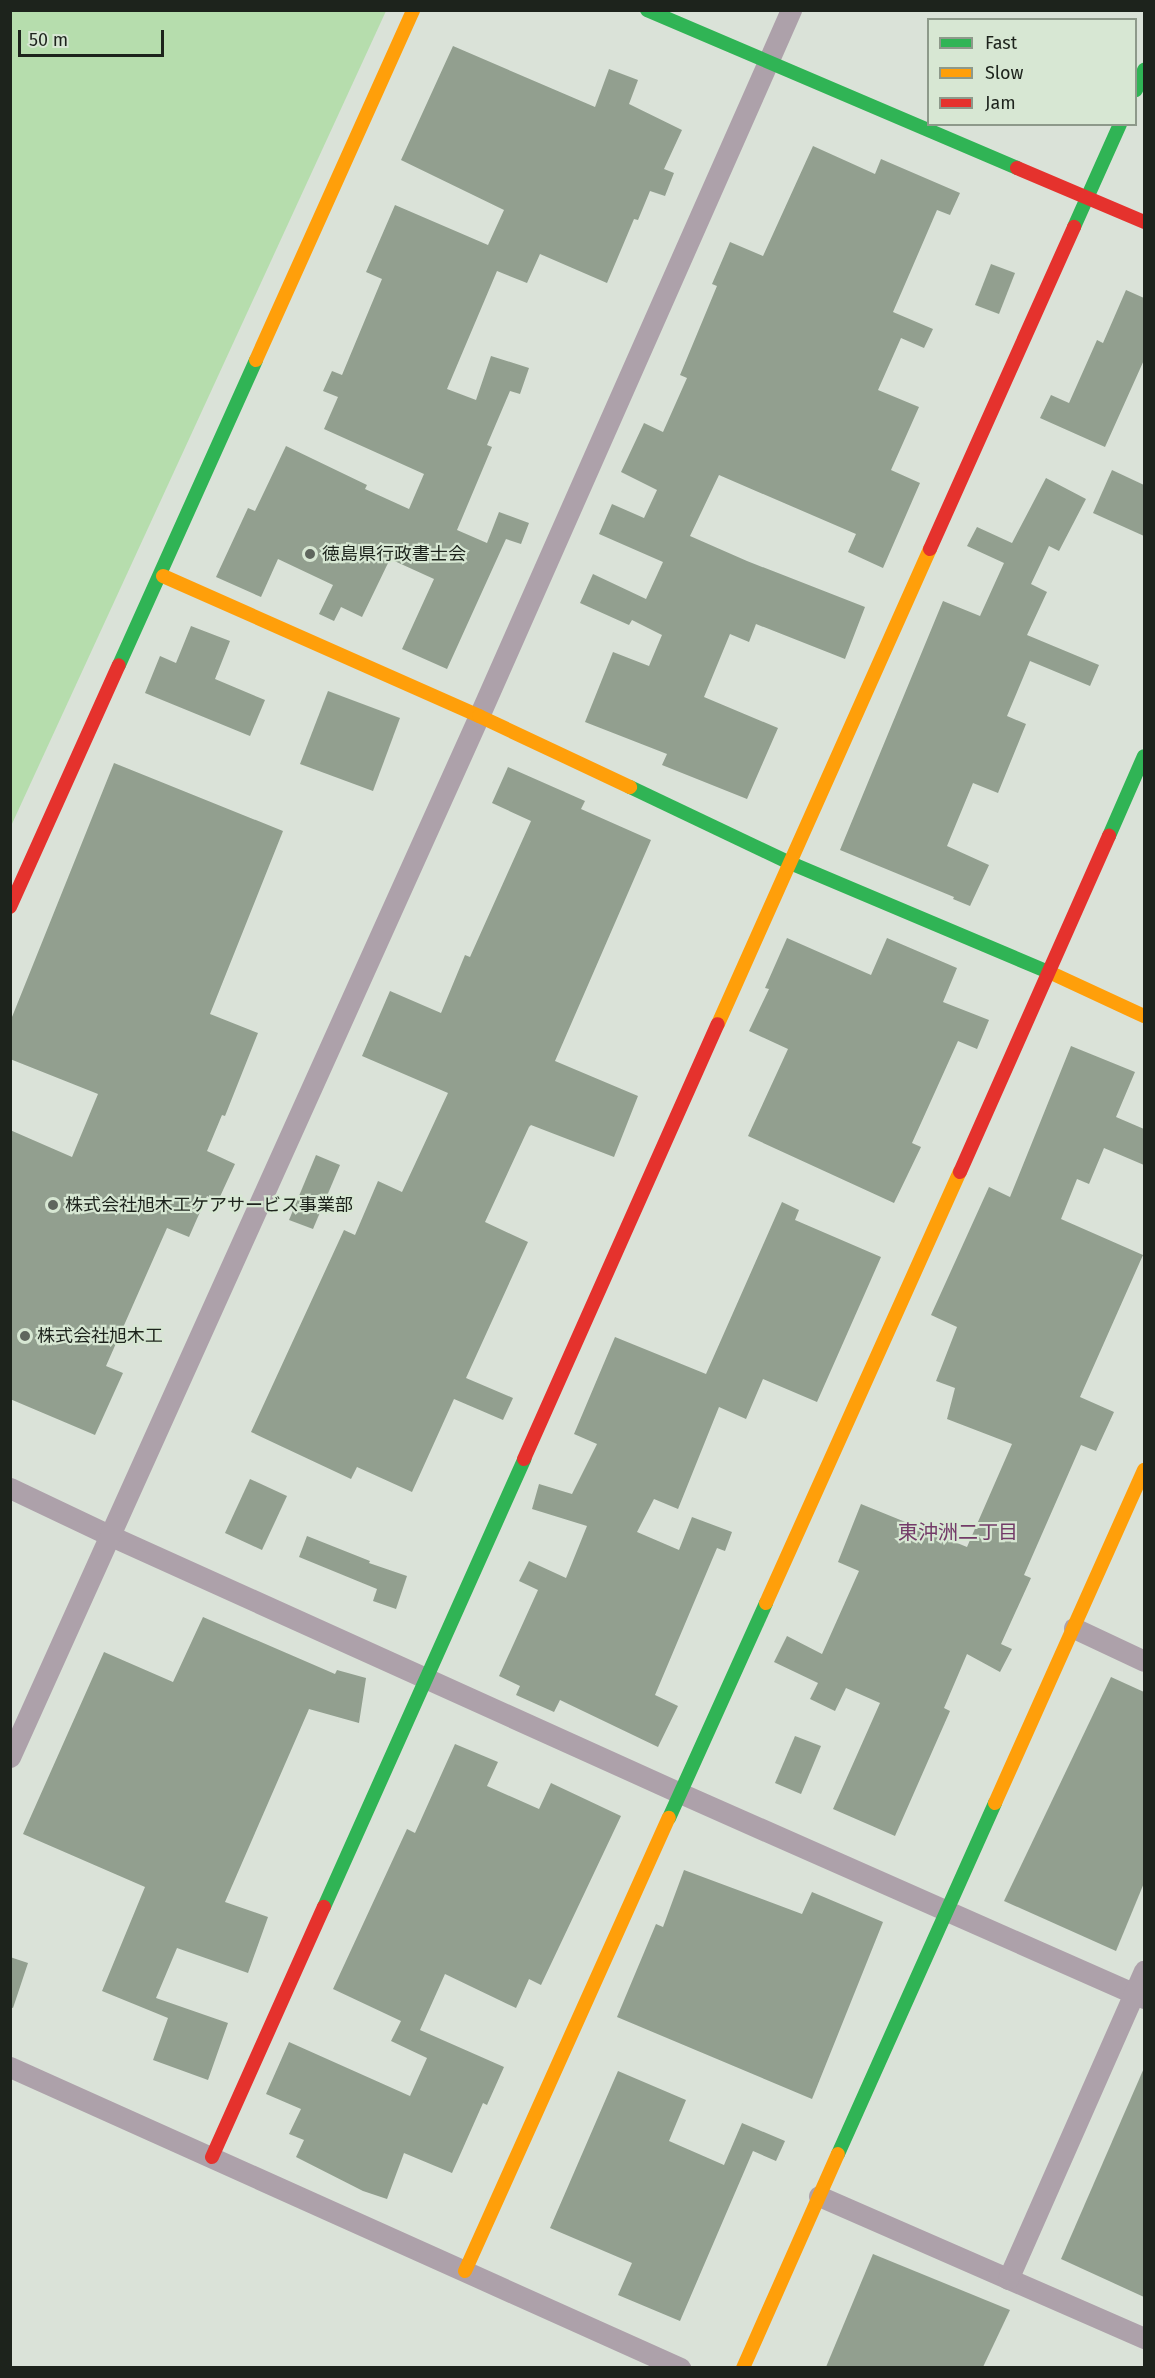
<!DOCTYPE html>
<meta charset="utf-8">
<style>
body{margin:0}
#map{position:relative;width:1155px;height:2378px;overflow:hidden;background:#dae2d8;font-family:"Fira Sans","Noto Sans JP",sans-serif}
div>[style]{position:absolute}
.water>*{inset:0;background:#b6ddad}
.building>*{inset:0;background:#929f8f}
.street>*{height:21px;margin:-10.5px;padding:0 10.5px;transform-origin:10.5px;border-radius:10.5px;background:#ada1aa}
.fast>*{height:14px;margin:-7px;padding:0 7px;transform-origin:7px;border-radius:7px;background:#30b455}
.slow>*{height:14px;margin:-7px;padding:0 7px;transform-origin:7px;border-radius:7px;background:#ff9f0a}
.jam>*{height:14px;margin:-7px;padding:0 7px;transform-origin:7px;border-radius:7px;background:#e5322d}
.dots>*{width:16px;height:16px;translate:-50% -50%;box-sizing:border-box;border:3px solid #d7e7d3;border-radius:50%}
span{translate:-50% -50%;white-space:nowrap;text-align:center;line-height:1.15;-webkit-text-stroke:4.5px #d7e7d3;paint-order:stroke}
.poi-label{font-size:18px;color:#1d231c}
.left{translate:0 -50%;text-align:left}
.neighbourhood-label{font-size:20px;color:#733b68}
.frame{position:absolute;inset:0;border:12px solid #1d231c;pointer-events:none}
.legend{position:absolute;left:927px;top:18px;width:210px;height:108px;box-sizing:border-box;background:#d7e7d3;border:2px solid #8d998a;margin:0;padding:8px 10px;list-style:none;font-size:18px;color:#1d231c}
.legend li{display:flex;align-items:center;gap:12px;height:30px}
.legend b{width:30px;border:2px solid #8d998a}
.scale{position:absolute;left:18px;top:30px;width:146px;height:27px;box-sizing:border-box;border:3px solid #1d231c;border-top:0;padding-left:8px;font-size:18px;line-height:21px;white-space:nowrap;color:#1d231c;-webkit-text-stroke:4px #d7e7d3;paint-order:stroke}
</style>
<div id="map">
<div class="water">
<i style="clip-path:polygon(11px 10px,386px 11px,11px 826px,10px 11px)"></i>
</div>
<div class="building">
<i style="clip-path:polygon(453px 46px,595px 107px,609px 69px,638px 80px,629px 104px,682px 130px,664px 169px,674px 173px,665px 196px,650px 191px,638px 220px,634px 219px,607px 283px,540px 254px,527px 283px,497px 271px,447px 389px,476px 400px,491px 356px,529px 368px,520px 394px,510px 391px,487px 445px,492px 447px,457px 530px,487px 543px,499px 512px,529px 523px,521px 544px,506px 539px,447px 669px,402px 649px,434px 579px,390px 559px,362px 617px,341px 607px,334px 621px,319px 614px,333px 585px,278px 559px,261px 597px,216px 577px,248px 508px,255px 511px,286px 446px,367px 485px,365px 489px,409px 509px,424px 474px,324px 429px,338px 397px,323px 391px,332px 371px,342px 375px,382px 279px,366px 272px,395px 205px,488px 245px,504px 210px,401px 160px)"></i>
<i style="clip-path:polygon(813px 146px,875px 174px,881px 159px,960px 193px,950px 215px,937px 210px,893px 312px,933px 329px,924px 348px,901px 338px,878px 390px,919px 407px,891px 470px,920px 483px,883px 568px,848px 552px,856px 534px,719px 475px,690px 536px,747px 561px,865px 607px,845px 659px,756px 624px,749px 642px,730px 634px,704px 697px,778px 728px,747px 799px,662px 765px,667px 754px,585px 722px,613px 652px,649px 666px,662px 635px,632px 620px,629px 625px,580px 603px,593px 574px,646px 599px,663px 562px,599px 534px,612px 504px,644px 518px,657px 490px,621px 472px,644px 423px,663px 432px,687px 378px,680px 375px,717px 286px,712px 284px,730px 242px,763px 256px)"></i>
<i style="clip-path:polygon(991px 264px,1015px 273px,999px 314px,975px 305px)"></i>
<i style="clip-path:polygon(1126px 290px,1144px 298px,1144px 360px,1105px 447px,1040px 418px,1051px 395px,1069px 403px,1097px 340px,1103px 343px)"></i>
<i style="clip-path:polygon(1112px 470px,1144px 485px,1144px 536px,1093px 513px)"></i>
<i style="clip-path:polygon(1046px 478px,1086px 499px,1059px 551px,1049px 546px,1031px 584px,1047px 592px,1027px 635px,1099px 665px,1090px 686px,1030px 661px,1007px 716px,1026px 724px,998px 793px,973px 783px,947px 846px,989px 865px,970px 906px,953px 899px,954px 897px,840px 850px,943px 601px,980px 616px,1004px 563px,967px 546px,977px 527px,1012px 543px)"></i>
<i style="clip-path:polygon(191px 626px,230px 641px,215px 679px,265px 700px,250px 736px,145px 693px,160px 656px,176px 663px)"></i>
<i style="clip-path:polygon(328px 691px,400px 718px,373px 791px,300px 764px)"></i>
<i style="clip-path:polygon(114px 763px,283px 831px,210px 1014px,258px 1033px,225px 1116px,222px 1115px,207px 1151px,235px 1164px,218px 1201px,207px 1196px,189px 1237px,167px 1228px,106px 1366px,123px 1373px,95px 1435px,10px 1399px,10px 1130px,72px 1157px,98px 1094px,10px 1059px,10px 1022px)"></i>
<i style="clip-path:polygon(508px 767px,585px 801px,581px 809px,651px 840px,555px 1061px,638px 1096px,614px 1157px,531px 1125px,529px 1127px,485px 1222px,528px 1242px,466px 1378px,513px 1398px,503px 1420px,454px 1399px,412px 1492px,357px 1467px,351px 1479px,251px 1432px,344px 1230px,355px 1235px,378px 1181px,402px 1192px,448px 1093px,362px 1056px,390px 991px,441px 1013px,465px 955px,470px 957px,531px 821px,492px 803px)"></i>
<i style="clip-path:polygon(787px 938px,871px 975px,887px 938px,957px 968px,943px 1002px,989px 1020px,977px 1049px,958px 1041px,912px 1143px,921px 1147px,894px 1203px,748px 1136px,788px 1049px,749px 1031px,769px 989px,765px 988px)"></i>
<i style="clip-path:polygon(1071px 1046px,1135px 1072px,1116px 1117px,1144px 1129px,1144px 1165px,1104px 1148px,1089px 1184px,1077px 1179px,1061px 1219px,1143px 1255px,1080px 1397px,1114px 1412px,1096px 1451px,1081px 1445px,1024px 1575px,1031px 1578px,1001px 1644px,1012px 1649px,1000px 1672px,967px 1654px,944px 1708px,950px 1711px,895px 1836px,833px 1809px,880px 1703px,846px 1688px,835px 1711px,810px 1699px,818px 1683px,774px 1662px,787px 1636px,822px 1654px,859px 1571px,838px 1562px,861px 1504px,967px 1547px,1012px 1444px,947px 1419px,955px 1388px,936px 1381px,957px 1327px,931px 1315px,989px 1187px,1010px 1197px)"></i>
<i style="clip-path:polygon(316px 1155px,340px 1165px,313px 1229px,289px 1220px)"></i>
<i style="clip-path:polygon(782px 1202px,799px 1210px,795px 1220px,881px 1257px,817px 1402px,763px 1379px,746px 1419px,719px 1407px,678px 1509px,654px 1499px,637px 1532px,679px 1550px,692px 1517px,732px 1532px,725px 1551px,717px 1548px,655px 1695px,678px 1706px,658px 1747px,560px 1700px,554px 1712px,516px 1695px,520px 1686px,499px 1676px,538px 1590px,519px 1581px,529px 1561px,566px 1578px,587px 1526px,532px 1509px,539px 1484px,572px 1494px,597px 1444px,574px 1434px,615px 1337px,706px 1374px)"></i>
<i style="clip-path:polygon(250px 1479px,287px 1496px,262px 1550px,225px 1533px)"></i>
<i style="clip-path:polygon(307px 1536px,370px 1561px,369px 1563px,407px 1576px,396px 1609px,373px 1601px,377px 1589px,299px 1557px)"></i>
<i style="clip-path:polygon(203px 1617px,335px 1674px,337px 1670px,366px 1678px,359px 1723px,309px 1709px,225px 1902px,268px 1917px,248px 1973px,177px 1948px,156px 1998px,228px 2023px,208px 2080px,153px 2060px,168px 2018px,102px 1991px,145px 1887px,23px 1834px,104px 1652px,173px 1682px)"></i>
<i style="clip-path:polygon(1111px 1677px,1144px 1692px,1144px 1883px,1116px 1951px,1004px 1901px)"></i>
<i style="clip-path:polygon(795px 1736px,821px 1746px,801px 1794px,775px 1783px)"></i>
<i style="clip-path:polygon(455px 1744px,498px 1762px,487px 1786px,539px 1809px,551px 1783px,621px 1816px,541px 1985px,529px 1979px,516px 2008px,445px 1974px,420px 2030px,504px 2067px,487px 2105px,483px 2103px,452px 2173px,404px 2153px,387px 2199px,363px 2191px,296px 2157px,304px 2140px,289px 2134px,301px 2109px,266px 2094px,289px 2042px,410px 2096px,427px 2058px,391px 2041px,401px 2021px,333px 1989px,407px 1829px,415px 1833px)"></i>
<i style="clip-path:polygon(684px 1870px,802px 1914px,812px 1892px,883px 1922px,812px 2099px,617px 2017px,656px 1924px,663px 1927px)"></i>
<i style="clip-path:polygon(10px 1957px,28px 1963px,13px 2008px,10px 2007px)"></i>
<i style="clip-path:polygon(1144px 2068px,1144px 2297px,1061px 2259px)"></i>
<i style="clip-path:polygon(618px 2071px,686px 2100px,669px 2141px,724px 2165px,742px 2123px,785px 2141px,776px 2161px,753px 2151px,680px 2321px,618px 2295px,632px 2263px,550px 2228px)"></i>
<i style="clip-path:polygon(873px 2254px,1010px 2310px,983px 2367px,826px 2367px)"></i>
</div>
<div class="street">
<i style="left:10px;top:1488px;width:112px;rotate:25.4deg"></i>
<i style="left:111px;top:1536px;width:624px;rotate:24.31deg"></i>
<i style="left:680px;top:1793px;width:507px;rotate:23.84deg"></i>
<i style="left:1074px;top:1628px;width:77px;rotate:25.2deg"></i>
<i style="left:10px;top:1757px;width:1142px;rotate:-65.75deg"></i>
<i style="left:479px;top:716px;width:772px;rotate:-66.16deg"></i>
<i style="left:10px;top:2067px;width:735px;rotate:24.19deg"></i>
<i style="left:819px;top:2196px;width:355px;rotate:23.6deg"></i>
<i style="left:1008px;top:2279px;width:337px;rotate:-66.2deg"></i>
</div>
<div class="fast">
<i style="left:647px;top:10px;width:402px;rotate:23.1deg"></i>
<i style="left:1136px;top:90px;width:22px;rotate:-68deg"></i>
<i style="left:1074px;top:227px;width:113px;rotate:-65.9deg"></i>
<i style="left:119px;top:665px;width:334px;rotate:-65.8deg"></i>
<i style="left:630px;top:787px;width:175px;rotate:25.4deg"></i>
<i style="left:788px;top:862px;width:283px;rotate:22.9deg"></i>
<i style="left:1109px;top:836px;width:87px;rotate:-66.4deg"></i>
<i style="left:669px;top:1818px;width:236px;rotate:-65.7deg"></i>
<i style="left:324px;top:1907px;width:491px;rotate:-65.9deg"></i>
<i style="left:838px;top:2154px;width:385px;rotate:-65.9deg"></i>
</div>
<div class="slow">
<i style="left:256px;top:360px;width:384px;rotate:-65.8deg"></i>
<i style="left:163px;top:576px;width:346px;rotate:23.9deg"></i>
<i style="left:479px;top:716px;width:167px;rotate:25.2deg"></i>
<i style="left:1049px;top:972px;width:105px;rotate:24.9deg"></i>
<i style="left:718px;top:1024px;width:520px;rotate:-65.95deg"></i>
<i style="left:766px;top:1603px;width:473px;rotate:-65.8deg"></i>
<i style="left:995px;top:1803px;width:365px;rotate:-65.9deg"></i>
<i style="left:465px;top:2271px;width:497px;rotate:-65.8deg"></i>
<i style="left:743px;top:2368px;width:234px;rotate:-66.1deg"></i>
</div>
<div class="jam">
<i style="left:1017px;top:168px;width:138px;rotate:23deg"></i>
<i style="left:930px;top:549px;width:353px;rotate:-65.9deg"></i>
<i style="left:10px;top:907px;width:265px;rotate:-65.8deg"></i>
<i style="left:960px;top:1172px;width:368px;rotate:-66.1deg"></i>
<i style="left:524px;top:1459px;width:476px;rotate:-66deg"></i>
<i style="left:212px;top:2157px;width:274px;rotate:-65.9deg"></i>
</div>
<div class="dots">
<i style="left:310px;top:554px;background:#5f665e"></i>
<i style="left:53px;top:1205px;background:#5f665e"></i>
<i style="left:25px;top:1336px;background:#5f665e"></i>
</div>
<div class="poi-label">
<span class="left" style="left:322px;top:554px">徳島県行政書士会</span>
<span class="left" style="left:65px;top:1205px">株式会社旭木工ケアサービス事業部</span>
<span class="left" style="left:37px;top:1336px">株式会社旭木工</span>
</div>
<div class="neighbourhood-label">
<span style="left:958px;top:1532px">東沖洲二丁目</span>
</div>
<div class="frame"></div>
<ul class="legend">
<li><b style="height:8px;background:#30b455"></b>Fast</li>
<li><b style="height:8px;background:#ff9f0a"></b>Slow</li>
<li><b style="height:8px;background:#e5322d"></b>Jam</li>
</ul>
<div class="scale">50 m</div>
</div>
